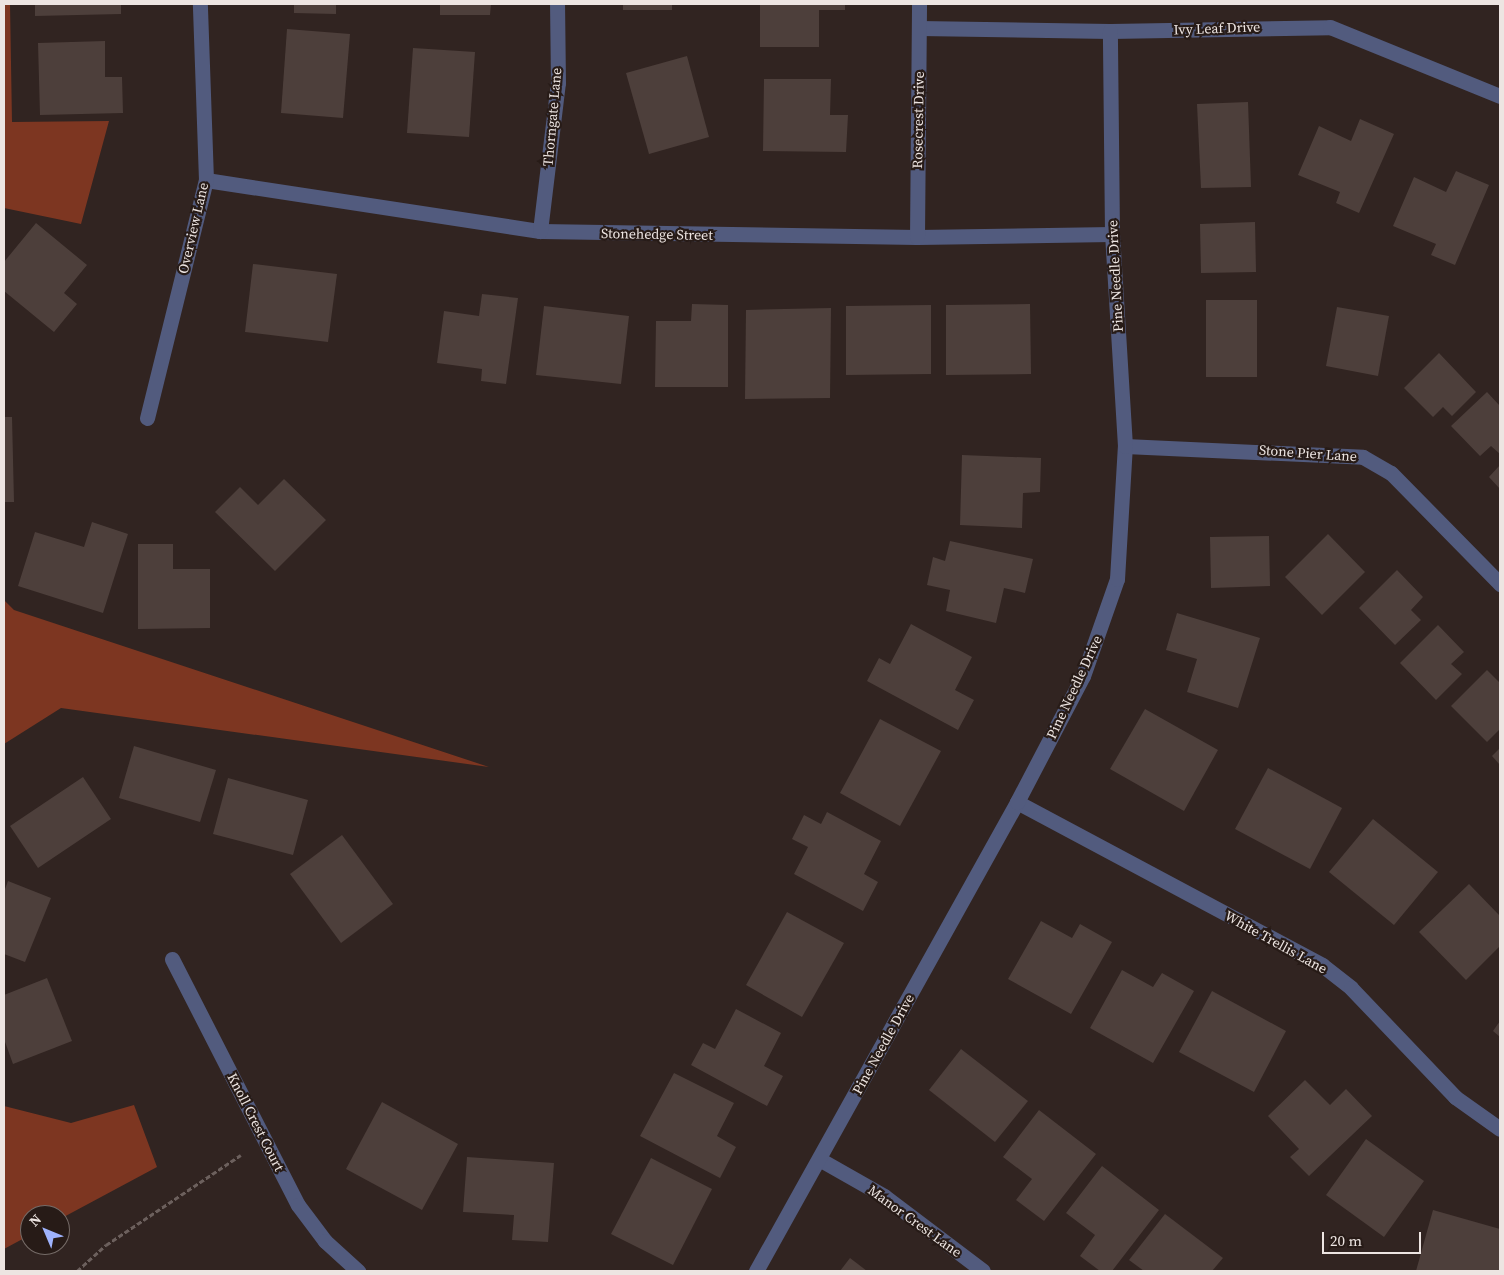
<!DOCTYPE html>
<style>
body{margin:0}
#map{position:relative;width:1504px;height:1275px;overflow:hidden;background:#312421;font-family:"Source Serif 4",serif}
div>[style]{position:absolute}
.green>*{inset:0;background:#7d3621}
.building>*{inset:0;background:#4d3f3b}
.path>*{height:3px;margin-top:-1.5px;transform-origin:0;background:repeating-linear-gradient(90deg,#6c605d 0 5px,transparent 0 7.5px)}
.minor>*{height:15px;margin:-7.5px;padding:0 7.5px;transform-origin:7.5px;border-radius:7.5px;background:#525b7e}
span{translate:-50% -50%;white-space:nowrap;text-align:center;line-height:1.15;-webkit-text-stroke:4.5px #271b17;paint-order:stroke}
.street-label{font-size:14px;color:#ede5e2}
.frame{position:absolute;inset:0;border:5px solid #ede5e2;pointer-events:none}
.north{position:absolute;left:20px;top:1205px;width:50px;height:50px;box-sizing:border-box;background:#271b17;border:1px solid #766c68;border-radius:50%;rotate:315deg;font-size:14px;font-weight:700;line-height:20px;text-align:center;color:#ede5e2}
.north::after{content:'';display:block;margin:auto;width:18px;height:22px;background:#9fb3fd;clip-path:polygon(50% 0,100% 100%,50% 72%,0 100%)}
.scale{position:absolute;left:1322px;top:1232px;width:99px;height:22px;box-sizing:border-box;border:2px solid #ede5e2;border-top:0;padding-left:6px;font-size:15px;line-height:18px;white-space:nowrap;color:#ede5e2;-webkit-text-stroke:4px #271b17;paint-order:stroke}
</style>
<div id="map">
<div class="green">
<i style="clip-path:polygon(4px 4px,10px 4px,12px 122px,109px 121px,81px 224px,4px 208px)"></i>
<i style="clip-path:polygon(4px 600px,14px 610px,489px 767px,61px 708px,4px 744px)"></i>
<i style="clip-path:polygon(134px 1105px,157px 1167px,60px 1219px,60px 1215px,30px 1215px,30px 1235px,4px 1249px,4px 1106px,71px 1123px)"></i>
</div>
<div class="building">
<i style="clip-path:polygon(35px 4px,121px 4px,121px 14px,35px 16px)"></i>
<i style="clip-path:polygon(294px 4px,336px 4px,336px 14px,294px 13px)"></i>
<i style="clip-path:polygon(440px 4px,491px 4px,490px 15px,440px 15px)"></i>
<i style="clip-path:polygon(623px 4px,672px 4px,672px 10px,623px 10px)"></i>
<i style="clip-path:polygon(760px 4px,845px 4px,845px 10px,819px 10px,819px 47px,760px 47px)"></i>
<i style="clip-path:polygon(287px 29px,350px 34px,343px 118px,281px 113px)"></i>
<i style="clip-path:polygon(105px 41px,105px 77px,122px 77px,123px 113px,40px 115px,38px 43px)"></i>
<i style="clip-path:polygon(413px 48px,475px 52px,469px 137px,407px 133px)"></i>
<i style="clip-path:polygon(687px 56px,709px 137px,649px 154px,626px 73px)"></i>
<i style="clip-path:polygon(764px 79px,831px 79px,830px 115px,848px 115px,846px 152px,763px 151px)"></i>
<i style="clip-path:polygon(1248px 102px,1251px 187px,1201px 188px,1197px 104px)"></i>
<i style="clip-path:polygon(1360px 119px,1394px 134px,1359px 213px,1336px 203px,1340px 192px,1298px 175px,1319px 126px,1351px 141px)"></i>
<i style="clip-path:polygon(1456px 171px,1489px 185px,1455px 265px,1431px 255px,1436px 244px,1393px 226px,1414px 177px,1446px 192px)"></i>
<i style="clip-path:polygon(1255px 222px,1256px 272px,1201px 273px,1200px 224px)"></i>
<i style="clip-path:polygon(36px 223px,87px 265px,64px 293px,77px 304px,54px 332px,4px 291px,4px 262px)"></i>
<i style="clip-path:polygon(253px 264px,337px 274px,328px 342px,245px 332px)"></i>
<i style="clip-path:polygon(482px 294px,518px 298px,506px 384px,481px 381px,482px 369px,437px 363px,444px 311px,479px 316px)"></i>
<i style="clip-path:polygon(1206px 300px,1257px 300px,1257px 377px,1206px 377px)"></i>
<i style="clip-path:polygon(692px 304px,728px 305px,728px 387px,655px 387px,656px 321px,691px 321px)"></i>
<i style="clip-path:polygon(1030px 304px,1031px 374px,946px 375px,946px 305px)"></i>
<i style="clip-path:polygon(931px 305px,931px 374px,846px 375px,846px 306px)"></i>
<i style="clip-path:polygon(544px 306px,629px 316px,621px 384px,536px 375px)"></i>
<i style="clip-path:polygon(1337px 307px,1389px 316px,1378px 376px,1326px 366px)"></i>
<i style="clip-path:polygon(831px 308px,830px 398px,745px 399px,746px 310px)"></i>
<i style="clip-path:polygon(1439px 353px,1476px 392px,1452px 416px,1443px 407px,1433px 417px,1404px 388px)"></i>
<i style="clip-path:polygon(1487px 392px,1500px 406px,1500px 454px,1491px 446px,1480px 456px,1451px 426px)"></i>
<i style="clip-path:polygon(4px 417px,12px 417px,14px 502px,4px 502px)"></i>
<i style="clip-path:polygon(962px 455px,1041px 458px,1040px 492px,1023px 493px,1022px 528px,960px 525px)"></i>
<i style="clip-path:polygon(1500px 465px,1500px 489px,1489px 477px)"></i>
<i style="clip-path:polygon(284px 479px,326px 520px,275px 571px,215px 512px,240px 487px,258px 505px)"></i>
<i style="clip-path:polygon(92px 522px,128px 534px,103px 613px,18px 586px,35px 532px,84px 547px)"></i>
<i style="clip-path:polygon(1328px 534px,1365px 572px,1322px 615px,1285px 577px)"></i>
<i style="clip-path:polygon(1269px 536px,1270px 586px,1211px 588px,1210px 537px)"></i>
<i style="clip-path:polygon(950px 541px,1033px 559px,1025px 593px,1004px 588px,996px 623px,946px 611px,950px 590px,927px 585px,933px 557px,945px 561px)"></i>
<i style="clip-path:polygon(138px 544px,173px 544px,173px 569px,210px 569px,210px 628px,138px 629px)"></i>
<i style="clip-path:polygon(1397px 570px,1423px 597px,1411px 610px,1421px 620px,1395px 645px,1359px 608px)"></i>
<i style="clip-path:polygon(1177px 613px,1260px 638px,1238px 708px,1187px 692px,1197px 659px,1166px 650px)"></i>
<i style="clip-path:polygon(911px 624px,972px 657px,955px 690px,974px 700px,958px 730px,867px 681px,879px 658px,890px 664px)"></i>
<i style="clip-path:polygon(1438px 625px,1464px 652px,1451px 664px,1462px 674px,1436px 700px,1400px 663px)"></i>
<i style="clip-path:polygon(1487px 670px,1500px 683px,1500px 729px,1487px 742px,1451px 706px)"></i>
<i style="clip-path:polygon(1145px 709px,1218px 750px,1184px 811px,1110px 769px)"></i>
<i style="clip-path:polygon(880px 719px,941px 751px,900px 826px,840px 793px)"></i>
<i style="clip-path:polygon(134px 746px,216px 770px,200px 822px,119px 798px)"></i>
<i style="clip-path:polygon(1500px 748px,1500px 765px,1492px 756px)"></i>
<i style="clip-path:polygon(1268px 768px,1342px 808px,1310px 869px,1235px 829px)"></i>
<i style="clip-path:polygon(83px 777px,111px 819px,38px 868px,10px 826px)"></i>
<i style="clip-path:polygon(228px 778px,308px 800px,293px 855px,213px 834px)"></i>
<i style="clip-path:polygon(827px 812px,881px 841px,864px 874px,878px 882px,863px 911px,794px 874px,808px 847px,792px 839px,804px 815px,821px 824px)"></i>
<i style="clip-path:polygon(1373px 819px,1438px 872px,1394px 925px,1329px 872px)"></i>
<i style="clip-path:polygon(342px 835px,393px 904px,341px 943px,290px 874px)"></i>
<i style="clip-path:polygon(8px 881px,51px 898px,25px 962px,4px 954px,4px 892px)"></i>
<i style="clip-path:polygon(1469px 884px,1500px 916px,1500px 946px,1466px 980px,1419px 932px)"></i>
<i style="clip-path:polygon(787px 912px,844px 943px,802px 1017px,746px 985px)"></i>
<i style="clip-path:polygon(1041px 921px,1072px 938px,1080px 924px,1112px 942px,1071px 1014px,1008px 979px)"></i>
<i style="clip-path:polygon(1122px 970px,1153px 987px,1162px 973px,1194px 991px,1153px 1063px,1090px 1028px)"></i>
<i style="clip-path:polygon(47px 978px,72px 1041px,13px 1064px,4px 1039px,4px 995px)"></i>
<i style="clip-path:polygon(1212px 991px,1286px 1031px,1254px 1092px,1179px 1052px)"></i>
<i style="clip-path:polygon(736px 1009px,781px 1033px,764px 1066px,783px 1076px,767px 1106px,691px 1065px,703px 1043px,715px 1049px)"></i>
<i style="clip-path:polygon(1500px 1021px,1500px 1037px,1493px 1031px)"></i>
<i style="clip-path:polygon(961px 1049px,1028px 1101px,995px 1142px,929px 1090px)"></i>
<i style="clip-path:polygon(674px 1073px,734px 1103px,717px 1136px,736px 1147px,720px 1178px,640px 1136px)"></i>
<i style="clip-path:polygon(1305px 1080px,1330px 1105px,1346px 1089px,1372px 1116px,1309px 1176px,1290px 1157px,1299px 1149px,1268px 1116px)"></i>
<i style="clip-path:polygon(382px 1102px,458px 1144px,422px 1210px,346px 1169px)"></i>
<i style="clip-path:polygon(1039px 1110px,1096px 1154px,1044px 1221px,1016px 1200px,1032px 1179px,1003px 1157px)"></i>
<i style="clip-path:polygon(1366px 1139px,1424px 1181px,1384px 1237px,1326px 1195px)"></i>
<i style="clip-path:polygon(467px 1157px,554px 1163px,548px 1242px,512px 1240px,514px 1215px,463px 1212px)"></i>
<i style="clip-path:polygon(651px 1158px,712px 1189px,673px 1265px,611px 1234px)"></i>
<i style="clip-path:polygon(1102px 1166px,1159px 1210px,1112px 1271px,1100px 1271px,1080px 1256px,1095px 1235px,1066px 1213px)"></i>
<i style="clip-path:polygon(1433px 1210px,1500px 1229px,1500px 1271px,1416px 1271px)"></i>
<i style="clip-path:polygon(1165px 1214px,1223px 1258px,1212px 1271px,1144px 1271px,1129px 1260px)"></i>
<i style="clip-path:polygon(850px 1258px,867px 1271px,840px 1271px)"></i>
</div>
<div class="path">
<i style="left:77px;top:1271px;width:39px;rotate:-42deg"></i>
<i style="left:106px;top:1245px;width:162px;rotate:-33.7deg"></i>
</div>
<div class="minor">
<i style="left:919px;top:28px;width:191px;rotate:0.9deg"></i>
<i style="left:1110px;top:31px;width:220px;rotate:-1deg"></i>
<i style="left:1330px;top:27px;width:183px;rotate:22.1deg"></i>
<i style="left:206px;top:180px;width:338px;rotate:8.7deg"></i>
<i style="left:540px;top:231px;width:377px;rotate:0.9deg"></i>
<i style="left:917px;top:237px;width:195px;rotate:-0.9deg"></i>
<i style="left:540px;top:231px;width:149px;rotate:-83.1deg"></i>
<i style="left:558px;top:83px;width:79px;rotate:-90.7deg"></i>
<i style="left:917px;top:237px;width:233px;rotate:-89.5deg"></i>
<i style="left:147px;top:418px;width:245px;rotate:-76.1deg"></i>
<i style="left:206px;top:180px;width:176px;rotate:-92deg"></i>
<i style="left:1125px;top:446px;width:238px;rotate:2.6deg"></i>
<i style="left:1363px;top:457px;width:32px;rotate:30deg"></i>
<i style="left:1391px;top:473px;width:156px;rotate:45.5deg"></i>
<i style="left:1017px;top:802px;width:346px;rotate:28.1deg"></i>
<i style="left:1322px;top:965px;width:37px;rotate:38deg"></i>
<i style="left:1351px;top:988px;width:151px;rotate:46.3deg"></i>
<i style="left:1455px;top:1097px;width:55px;rotate:35.4deg"></i>
<i style="left:172px;top:959px;width:276px;rotate:62.9deg"></i>
<i style="left:298px;top:1205px;width:45px;rotate:53.1deg"></i>
<i style="left:325px;top:1241px;width:45px;rotate:42.3deg"></i>
<i style="left:819px;top:1159px;width:75px;rotate:29.6deg"></i>
<i style="left:884px;top:1196px;width:124px;rotate:37.1deg"></i>
<i style="left:756px;top:1271px;width:537px;rotate:-60.9deg"></i>
<i style="left:1017px;top:802px;width:142px;rotate:-62.4deg"></i>
<i style="left:1083px;top:676px;width:103px;rotate:-70.7deg"></i>
<i style="left:1117px;top:579px;width:133px;rotate:-86.6deg"></i>
<i style="left:1125px;top:446px;width:212px;rotate:-93.5deg"></i>
<i style="left:1112px;top:234px;width:203px;rotate:-90.6deg"></i>
</div>
<div class="street-label">
<span style="left:1217px;top:28px;rotate:-2deg">Ivy Leaf Drive</span>
<span style="left:552px;top:117px;rotate:-85deg">Thorngate Lane</span>
<span style="left:918px;top:120px;rotate:-89deg">Rosecrest Drive</span>
<span style="left:193px;top:228px;rotate:-77deg">Overview Lane</span>
<span style="left:657px;top:234px;rotate:1deg">Stonehedge Street</span>
<span style="left:1115px;top:276px;rotate:-93deg">Pine Needle Drive</span>
<span style="left:1308px;top:453px;rotate:4deg">Stone Pier Lane</span>
<span style="left:1074px;top:687px;rotate:-65deg">Pine Needle Drive</span>
<span style="left:1276px;top:942px;rotate:29deg">White Trellis Lane</span>
<span style="left:883px;top:1044px;rotate:-61deg">Pine Needle Drive</span>
<span style="left:256px;top:1122px;rotate:63deg">Knoll Crest Court</span>
<span style="left:915px;top:1221px;rotate:36deg">Manor Crest Lane</span>
</div>
<div class="frame"></div>
<div class="north">N</div>
<div class="scale">20 m</div>
</div>
